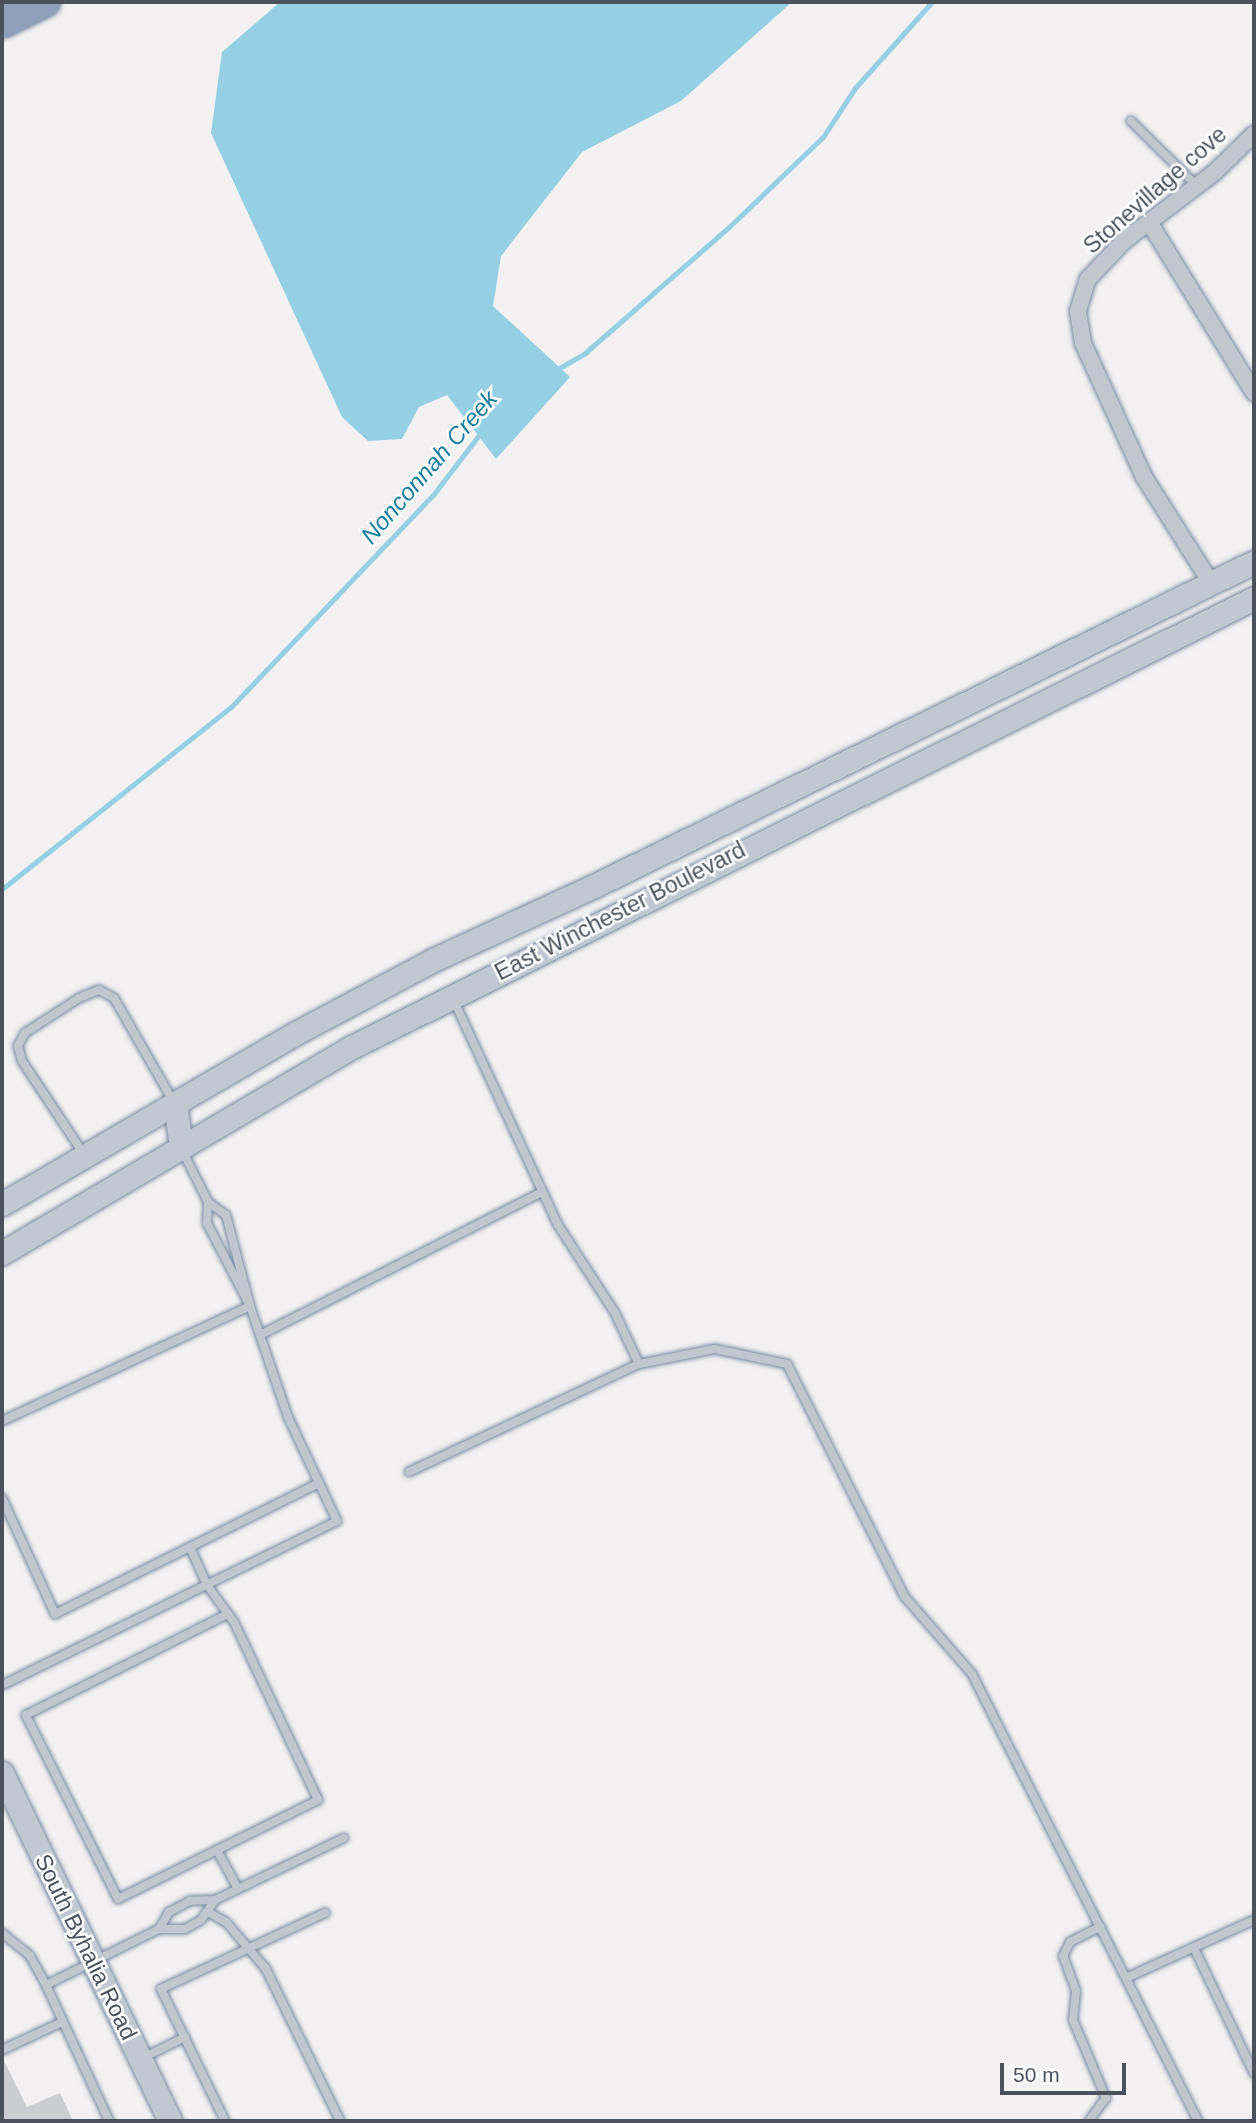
<!DOCTYPE html>
<style>
body{margin:0}
#map{position:relative;width:1256px;height:2123px;overflow:hidden;background:#f3f1f1;font-family:Helvetica,sans-serif}
div>[style]{position:absolute}
.water>*{inset:0;background:#95d0e5}
.stream>*{height:5px;margin:-2.5px;padding:0 2.5px;transform-origin:2.5px;border-radius:2.5px;background:#95d0e5}
.building>*{inset:0;background:#cbcdd3}
.roads{filter:drop-shadow(0 0 2px #788ca6) drop-shadow(0 0 2px #788ca6)}
.service>*{height:8px;margin:-4px;padding:0 4px;transform-origin:4px;border-radius:4px;background:#c0c7ce}
.minor>*{height:16px;margin:-8px;padding:0 8px;transform-origin:8px;border-radius:8px;background:#c0c7ce}
.secondary>*{height:23px;margin:-11.5px;padding:0 11.5px;transform-origin:11.5px;border-radius:11.5px;background:#c0c8d2}
.motorway>*{height:30px;margin:-15px;padding:0 15px;transform-origin:15px;border-radius:15px;background:#8da1bb}
span{translate:-50% -50%;white-space:nowrap;text-align:center;line-height:1.15;-webkit-text-stroke:5px #fff;paint-order:stroke}
.street-label{font-size:23px;color:#4a535d}
.water-label{font-size:24px;color:#1a7ea0;font-style:italic}
.frame{position:absolute;inset:0;border:4px solid #4a535d;pointer-events:none}
.scale{position:absolute;left:1000px;top:2063px;width:126px;height:32px;box-sizing:border-box;border:4px solid #4a535d;border-top:0;padding-left:9px;font-size:21px;line-height:24px;white-space:nowrap;color:#4a535d;-webkit-text-stroke:5px #fff;paint-order:stroke}
</style>
<div id="map">
<div class="water">
<i style="clip-path:polygon(280px 2px,792px 2px,681px 101px,582px 152px,501px 256px,493px 306px,570px 377px,496px 459px,447px 395px,419px 407px,402px 439px,368px 441px,342px 417px,211px 133px,222px 52px)"></i>
</div>
<div class="stream">
<i style="left:556px;top:370px;width:34px;rotate:-30deg"></i>
<i style="left:585px;top:353px;width:191px;rotate:-41.2deg"></i>
<i style="left:729px;top:227px;width:130px;rotate:-43.8deg"></i>
<i style="left:823px;top:137px;width:59px;rotate:-56.9deg"></i>
<i style="left:855px;top:88px;width:115px;rotate:-48.2deg"></i>
<i style="left:2px;top:889px;width:293px;rotate:-38.5deg"></i>
<i style="left:231px;top:707px;width:293px;rotate:-46.4deg"></i>
<i style="left:433px;top:495px;width:81px;rotate:-52.6deg"></i>
</div>
<div class="building">
<i style="clip-path:polygon(2px 2057px,27px 2107px,60px 2093px,73px 2121px,2px 2121px)"></i>
</div>
<div class="roads">
<div class="service">
<i style="left:1131px;top:121px;width:93px;rotate:44.6deg"></i>
<i style="left:182px;top:1150px;width:58px;rotate:63.4deg"></i>
<i style="left:208px;top:1202px;width:22px;rotate:36deg"></i>
<i style="left:226px;top:1215px;width:94px;rotate:75.2deg"></i>
<i style="left:250px;top:1306px;width:93px;rotate:-117.4deg"></i>
<i style="left:207px;top:1223px;width:21px;rotate:-87deg"></i>
<i style="left:83px;top:1153px;width:110px;rotate:-123.5deg"></i>
<i style="left:22px;top:1061px;width:16px;rotate:-105deg"></i>
<i style="left:18px;top:1046px;width:15px;rotate:-62deg"></i>
<i style="left:25px;top:1033px;width:64px;rotate:-32.9deg"></i>
<i style="left:79px;top:998px;width:22px;rotate:-22deg"></i>
<i style="left:99px;top:990px;width:17px;rotate:28deg"></i>
<i style="left:114px;top:998px;width:119px;rotate:60.2deg"></i>
<i style="left:260px;top:1335px;width:316px;rotate:-26.9deg"></i>
<i style="left:639px;top:1364px;width:77px;rotate:-11.2deg"></i>
<i style="left:715px;top:1349px;width:74px;rotate:11.8deg"></i>
<i style="left:787px;top:1364px;width:260px;rotate:63.2deg"></i>
<i style="left:904px;top:1596px;width:103px;rotate:48.9deg"></i>
<i style="left:972px;top:1674px;width:501px;rotate:63.18deg"></i>
<i style="left:2px;top:1421px;width:273px;rotate:-24.9deg"></i>
<i style="left:250px;top:1306px;width:117px;rotate:71.1deg"></i>
<i style="left:288px;top:1417px;width:115px;rotate:64.8deg"></i>
<i style="left:337px;top:1521px;width:373px;rotate:153.9deg"></i>
<i style="left:409px;top:1472px;width:254px;rotate:-25.2deg"></i>
<i style="left:639px;top:1364px;width:56px;rotate:-115.2deg"></i>
<i style="left:615px;top:1313px;width:105px;rotate:-122.9deg"></i>
<i style="left:558px;top:1225px;width:249px;rotate:-114.9deg"></i>
<i style="left:2px;top:1498px;width:128px;rotate:65.4deg"></i>
<i style="left:55px;top:1614px;width:295px;rotate:-26.4deg"></i>
<i style="left:190px;top:1547px;width:42px;rotate:65.9deg"></i>
<i style="left:207px;top:1585px;width:36px;rotate:54deg"></i>
<i style="left:228px;top:1614px;width:10px;rotate:53deg"></i>
<i style="left:234px;top:1622px;width:197px;rotate:64.7deg"></i>
<i style="left:318px;top:1800px;width:223px;rotate:153.7deg"></i>
<i style="left:118px;top:1899px;width:206px;rotate:-116.6deg"></i>
<i style="left:26px;top:1715px;width:226px;rotate:-26.6deg"></i>
<i style="left:217px;top:1850px;width:44px;rotate:61.7deg"></i>
<i style="left:215px;top:1900px;width:143px;rotate:-25.7deg"></i>
<i style="left:208px;top:1912px;width:21px;rotate:29deg"></i>
<i style="left:226px;top:1922px;width:62px;rotate:49.6deg"></i>
<i style="left:266px;top:1969px;width:169px;rotate:64deg"></i>
<i style="left:2px;top:1933px;width:36px;rotate:39deg"></i>
<i style="left:30px;top:1956px;width:33px;rotate:61deg"></i>
<i style="left:46px;top:1985px;width:126px;rotate:-26.4deg"></i>
<i style="left:159px;top:1929px;width:26px"></i>
<i style="left:185px;top:1929px;width:18px;rotate:-29deg"></i>
<i style="left:201px;top:1920px;width:24px;rotate:-55deg"></i>
<i style="left:215px;top:1900px;width:25px;rotate:178deg"></i>
<i style="left:190px;top:1901px;width:24px;rotate:152deg"></i>
<i style="left:169px;top:1912px;width:20px;rotate:120deg"></i>
<i style="left:1194px;top:1948px;width:139px;rotate:64.4deg"></i>
<i style="left:1126px;top:1978px;width:141px;rotate:-24.4deg"></i>
<i style="left:46px;top:1985px;width:150px;rotate:65.1deg"></i>
<i style="left:2px;top:2050px;width:64px;rotate:-25deg"></i>
<i style="left:143px;top:2058px;width:47px;rotate:-26.6deg"></i>
<i style="left:225px;top:2121px;width:147px;rotate:-115.9deg"></i>
<i style="left:161px;top:1989px;width:181px;rotate:-24.9deg"></i>
<i style="left:1089px;top:2121px;width:29px;rotate:-54deg"></i>
<i style="left:1106px;top:2098px;width:85px;rotate:-112.9deg"></i>
<i style="left:1073px;top:2020px;width:29px;rotate:-84deg"></i>
<i style="left:1076px;top:1991px;width:37px;rotate:-110deg"></i>
<i style="left:1063px;top:1956px;width:16px;rotate:-63deg"></i>
<i style="left:1070px;top:1942px;width:34px;rotate:-27deg"></i>
</div>
<div class="minor">
<i style="left:1149px;top:222px;width:201px;rotate:58.4deg"></i>
<i style="left:1211px;top:583px;width:125px;rotate:-122.3deg"></i>
<i style="left:1144px;top:477px;width:147px;rotate:-114.5deg"></i>
<i style="left:1083px;top:343px;width:32px;rotate:-99deg"></i>
<i style="left:1078px;top:311px;width:34px;rotate:-73deg"></i>
<i style="left:1088px;top:279px;width:52px;rotate:-46.5deg"></i>
<i style="left:1124px;top:241px;width:114px;rotate:-37.2deg"></i>
<i style="left:1215px;top:172px;width:54px;rotate:-44.3deg"></i>
</div>
<div class="secondary">
<i style="left:175px;top:1103px;width:44px;rotate:82.2deg"></i>
<i style="left:2px;top:1204px;width:338px;rotate:-30.2deg"></i>
<i style="left:294px;top:1034px;width:157px;rotate:-28deg"></i>
<i style="left:433px;top:960px;width:177px;rotate:-24.7deg"></i>
<i style="left:594px;top:886px;width:735px;rotate:-26.15deg"></i>
<i style="left:2px;top:1253px;width:406px;rotate:-30.5deg"></i>
<i style="left:352px;top:1047px;width:1008px;rotate:-26.46deg"></i>
<i style="left:2px;top:1773px;width:386px;rotate:64.2deg"></i>
</div>
<div class="motorway">
<i style="left:2px;top:23px;width:48px;rotate:-26deg"></i>
</div>
</div>
<div class="street-label">
<span style="left:1155px;top:190px;rotate:-41deg">Stonevillage cove</span>
<span style="left:620px;top:911px;rotate:-27deg">East Winchester Boulevard</span>
<span style="left:86px;top:1947px;rotate:64deg">South Byhalia Road</span>
</div>
<div class="water-label">
<span style="left:429px;top:467px;rotate:-49deg">Nonconnah Creek</span>
</div>
<div class="frame"></div>
<div class="scale">50 m</div>
</div>
